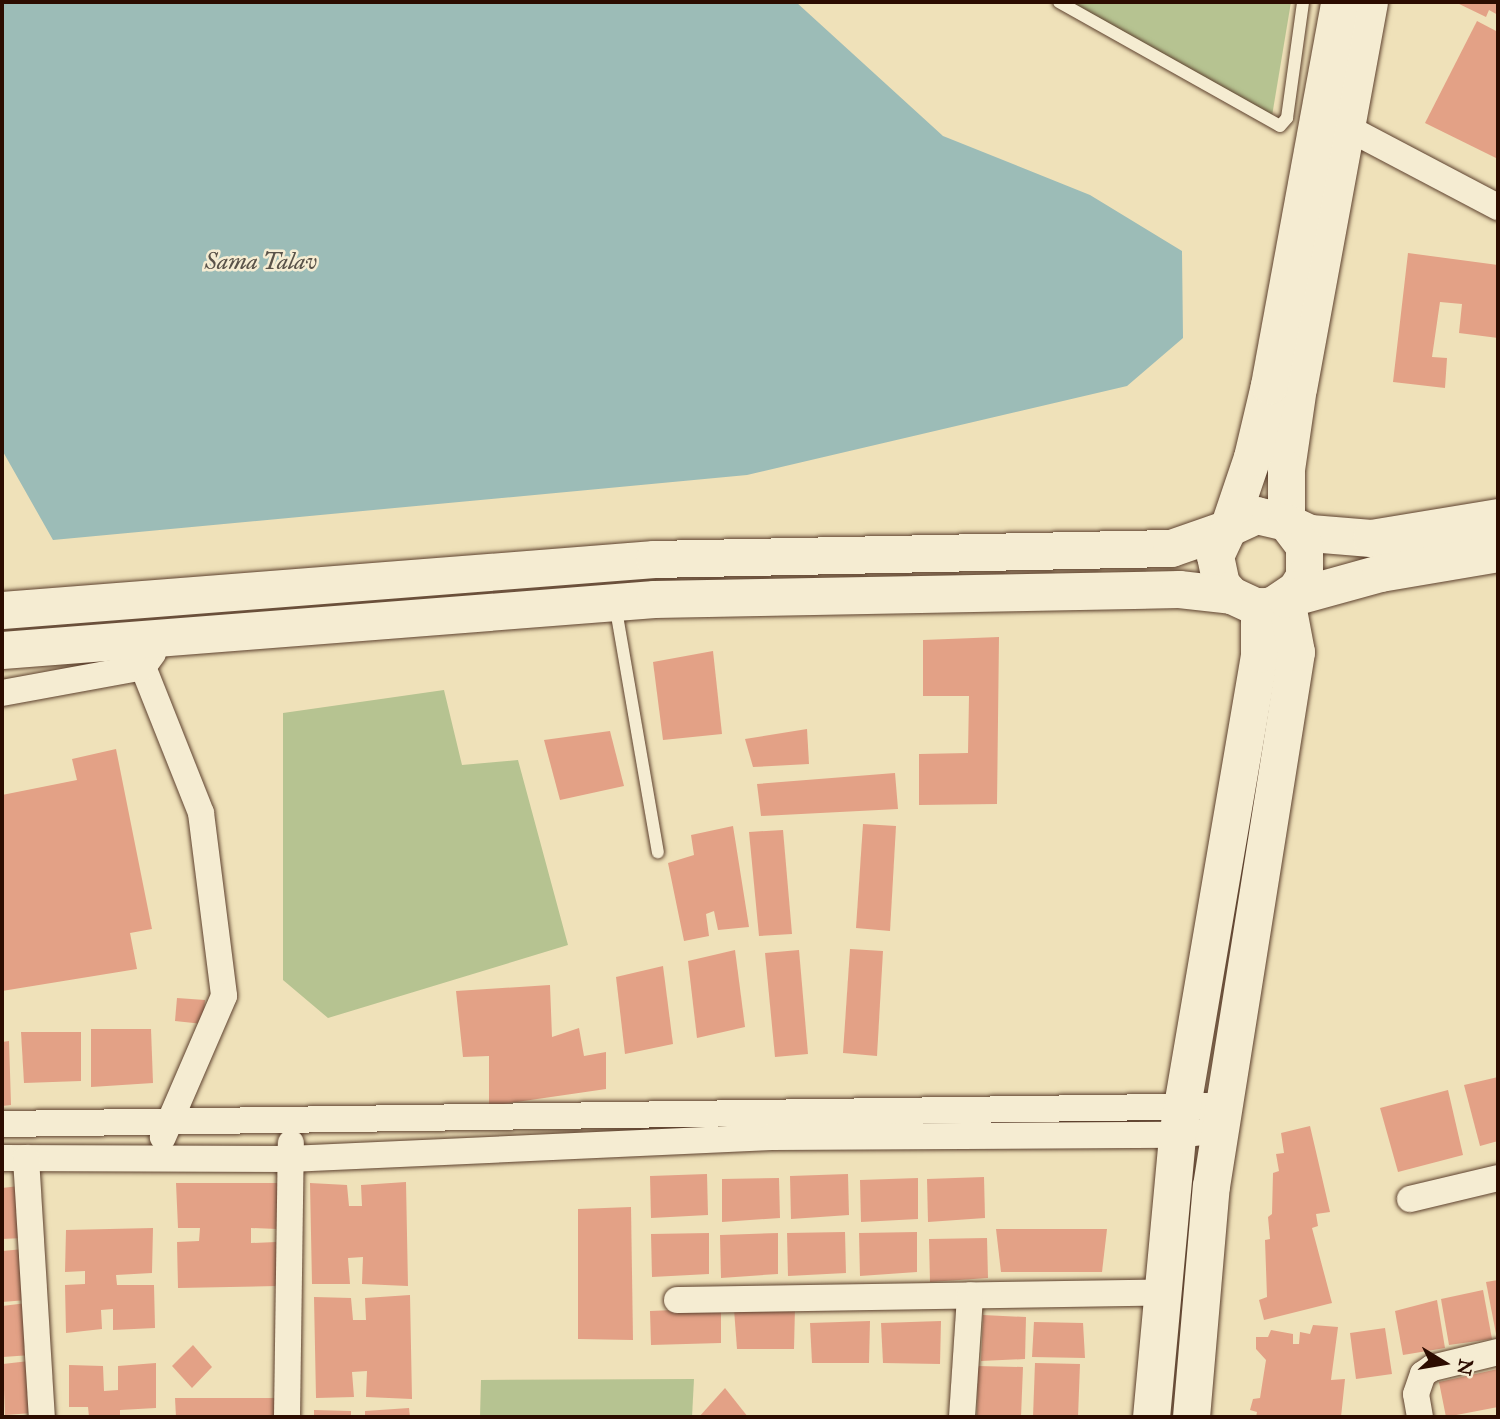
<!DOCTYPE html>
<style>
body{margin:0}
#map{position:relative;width:1500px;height:1419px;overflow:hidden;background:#efe1b9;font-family:"IM FELL Great Primer",serif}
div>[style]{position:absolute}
.green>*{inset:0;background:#b6c391}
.water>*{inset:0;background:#9cbcb7}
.building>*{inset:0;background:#e3a186}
.roads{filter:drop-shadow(0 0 2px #5d412e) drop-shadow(0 0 2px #5d412e)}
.service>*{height:12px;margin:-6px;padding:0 6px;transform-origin:6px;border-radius:6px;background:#f5ecd2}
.minor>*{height:26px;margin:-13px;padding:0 13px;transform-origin:13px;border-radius:13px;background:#f5ecd2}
.secondary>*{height:37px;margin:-18.5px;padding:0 18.5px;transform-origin:18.5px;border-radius:18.5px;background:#f5ecd2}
span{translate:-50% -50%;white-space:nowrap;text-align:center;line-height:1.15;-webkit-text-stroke:5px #f5ecd2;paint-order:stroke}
.water-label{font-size:23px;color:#595249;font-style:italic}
.frame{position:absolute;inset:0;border:4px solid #2c0c00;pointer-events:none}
.north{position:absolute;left:1409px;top:1328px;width:70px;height:70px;-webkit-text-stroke:5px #f5ecd2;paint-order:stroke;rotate:101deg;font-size:19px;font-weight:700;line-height:28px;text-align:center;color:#2c0c00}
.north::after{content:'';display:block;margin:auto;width:24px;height:32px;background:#2c0c00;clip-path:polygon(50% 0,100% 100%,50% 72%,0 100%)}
</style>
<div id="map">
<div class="green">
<i style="clip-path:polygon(1071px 2px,1291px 2px,1272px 116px)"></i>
<i style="clip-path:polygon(444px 690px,462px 765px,518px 760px,568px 945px,328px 1018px,283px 980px,283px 713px)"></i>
<i style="clip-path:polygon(694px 1379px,692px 1417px,480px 1417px,481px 1380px)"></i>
</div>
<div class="water">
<i style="clip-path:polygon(2px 2px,796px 2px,943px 136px,1090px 195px,1182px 251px,1183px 338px,1127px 386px,747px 475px,53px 540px,2px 450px)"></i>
</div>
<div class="building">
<i style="clip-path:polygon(1455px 2px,1498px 2px,1498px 15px,1489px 10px,1486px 17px)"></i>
<i style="clip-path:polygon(1477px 21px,1498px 32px,1498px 159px,1425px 123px)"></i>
<i style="clip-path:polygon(1408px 253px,1498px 265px,1498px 338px,1459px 333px,1462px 304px,1440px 302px,1432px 357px,1447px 358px,1445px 388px,1393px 382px)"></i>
<i style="clip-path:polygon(999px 637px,997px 804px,919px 805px,919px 754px,968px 753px,969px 696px,923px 696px,923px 640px)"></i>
<i style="clip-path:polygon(713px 651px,722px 734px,663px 740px,653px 662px)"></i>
<i style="clip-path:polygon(807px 729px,809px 764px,753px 767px,745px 739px)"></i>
<i style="clip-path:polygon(610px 731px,624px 786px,560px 800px,544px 740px)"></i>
<i style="clip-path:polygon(116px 749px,152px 929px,130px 933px,137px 969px,2px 991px,2px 795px,77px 780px,72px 759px)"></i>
<i style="clip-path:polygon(895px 773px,898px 809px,761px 816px,757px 784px)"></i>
<i style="clip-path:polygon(863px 824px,896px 826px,890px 931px,856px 928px)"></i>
<i style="clip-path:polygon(733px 826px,749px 927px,718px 930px,714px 911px,706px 914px,709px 936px,684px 941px,668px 863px,694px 855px,691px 835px)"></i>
<i style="clip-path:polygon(783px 830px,792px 934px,759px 936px,749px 832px)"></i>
<i style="clip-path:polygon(850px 949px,883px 951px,877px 1056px,843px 1053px)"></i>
<i style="clip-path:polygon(735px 950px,745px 1027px,697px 1038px,688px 961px)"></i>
<i style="clip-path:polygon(799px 950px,808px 1054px,775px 1057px,765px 953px)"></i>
<i style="clip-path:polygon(663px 966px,673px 1044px,625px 1054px,616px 977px)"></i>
<i style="clip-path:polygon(550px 985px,552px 1037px,579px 1028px,584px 1056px,606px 1052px,606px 1089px,489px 1106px,489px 1056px,463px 1057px,456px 991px)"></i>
<i style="clip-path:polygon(177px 998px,205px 1000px,203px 1024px,175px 1021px)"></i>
<i style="clip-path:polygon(91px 1029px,151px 1029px,153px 1083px,91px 1087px)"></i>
<i style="clip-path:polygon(21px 1032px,81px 1032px,81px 1081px,24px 1083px)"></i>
<i style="clip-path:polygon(9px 1041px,11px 1105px,2px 1106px,2px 1042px)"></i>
<i style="clip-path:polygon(1498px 1077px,1498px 1141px,1480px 1146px,1464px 1085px)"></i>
<i style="clip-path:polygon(1448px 1090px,1463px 1155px,1398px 1172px,1380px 1108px)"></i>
<i style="clip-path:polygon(1310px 1126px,1330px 1212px,1316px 1214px,1318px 1226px,1312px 1228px,1332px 1303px,1264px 1320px,1259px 1300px,1267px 1297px,1265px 1240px,1270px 1239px,1268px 1217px,1272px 1214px,1273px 1173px,1279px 1171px,1276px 1154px,1284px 1153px,1281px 1133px)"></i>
<i style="clip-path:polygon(707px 1174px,708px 1215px,651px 1218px,650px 1176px)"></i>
<i style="clip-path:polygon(848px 1174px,849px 1215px,791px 1219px,790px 1176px)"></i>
<i style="clip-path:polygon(984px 1177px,985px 1218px,928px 1222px,927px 1179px)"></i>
<i style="clip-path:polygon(779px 1178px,780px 1218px,722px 1222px,722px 1179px)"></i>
<i style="clip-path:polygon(918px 1178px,918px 1219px,861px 1222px,860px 1180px)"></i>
<i style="clip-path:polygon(406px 1182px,408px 1286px,362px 1284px,363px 1257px,348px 1258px,350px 1284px,312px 1284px,310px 1183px,347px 1185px,349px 1206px,362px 1206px,361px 1185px)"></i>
<i style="clip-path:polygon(176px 1183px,279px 1183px,277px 1229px,251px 1228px,251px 1243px,276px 1242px,277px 1286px,178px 1288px,177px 1242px,199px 1241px,200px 1228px,178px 1228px)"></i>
<i style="clip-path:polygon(19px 1186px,23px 1238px,2px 1239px,2px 1188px)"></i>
<i style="clip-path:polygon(631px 1207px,633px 1340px,578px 1339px,578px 1209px)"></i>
<i style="clip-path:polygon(153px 1228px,152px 1273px,116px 1275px,117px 1285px,154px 1285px,155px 1328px,113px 1330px,113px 1309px,101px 1310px,102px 1329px,66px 1333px,65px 1285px,85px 1284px,85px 1271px,65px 1272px,66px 1230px)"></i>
<i style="clip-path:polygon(996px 1229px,1107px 1229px,1102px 1272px,1001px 1272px)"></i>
<i style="clip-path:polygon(845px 1232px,846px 1273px,788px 1276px,787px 1233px)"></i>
<i style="clip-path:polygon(917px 1232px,917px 1272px,860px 1276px,859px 1233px)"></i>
<i style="clip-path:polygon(709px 1233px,709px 1274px,652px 1277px,651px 1234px)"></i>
<i style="clip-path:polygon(778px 1233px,778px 1274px,721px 1278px,720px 1235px)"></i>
<i style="clip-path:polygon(987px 1238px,988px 1278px,930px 1282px,929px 1239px)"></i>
<i style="clip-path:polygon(24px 1249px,27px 1300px,2px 1302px,2px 1251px)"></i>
<i style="clip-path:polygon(1498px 1280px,1498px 1339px,1497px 1339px,1486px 1282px)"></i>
<i style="clip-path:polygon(1483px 1290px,1492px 1339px,1449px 1345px,1441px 1299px)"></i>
<i style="clip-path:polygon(410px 1295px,412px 1399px,366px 1397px,367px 1371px,352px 1372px,354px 1397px,316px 1398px,314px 1297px,351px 1298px,353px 1320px,366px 1320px,365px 1298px)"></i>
<i style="clip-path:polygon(1437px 1300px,1445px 1348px,1403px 1355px,1395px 1311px)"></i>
<i style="clip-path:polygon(27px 1303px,31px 1355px,3px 1357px,2px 1306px)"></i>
<i style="clip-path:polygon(795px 1307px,794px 1349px,737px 1349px,734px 1309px)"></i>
<i style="clip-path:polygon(721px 1308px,721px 1343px,651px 1345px,650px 1311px)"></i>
<i style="clip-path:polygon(983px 1315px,1026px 1317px,1025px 1359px,981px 1361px)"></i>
<i style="clip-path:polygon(870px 1321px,869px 1363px,812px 1363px,810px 1323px)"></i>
<i style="clip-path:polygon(941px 1321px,940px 1364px,883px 1363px,881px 1323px)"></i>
<i style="clip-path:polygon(1034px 1322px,1083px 1323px,1085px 1358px,1032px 1357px)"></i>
<i style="clip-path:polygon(1313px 1325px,1338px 1327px,1331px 1380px,1345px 1379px,1341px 1417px,1256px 1417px,1257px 1412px,1250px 1410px,1253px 1399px,1260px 1398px,1266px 1360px,1256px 1349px,1256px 1337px,1268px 1337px,1271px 1330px,1293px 1334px,1293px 1344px,1299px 1344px,1300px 1332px,1310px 1334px)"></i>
<i style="clip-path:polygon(1385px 1328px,1392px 1374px,1356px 1379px,1350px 1333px)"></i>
<i style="clip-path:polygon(193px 1345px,212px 1367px,192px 1388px,172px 1366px)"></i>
<i style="clip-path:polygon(29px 1361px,33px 1413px,5px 1415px,3px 1364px)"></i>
<i style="clip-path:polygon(156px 1363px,156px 1408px,120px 1410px,120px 1417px,89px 1417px,88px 1407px,69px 1407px,69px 1365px,103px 1366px,104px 1391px,118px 1390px,118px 1366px)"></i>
<i style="clip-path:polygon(1035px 1363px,1080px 1364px,1078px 1417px,1033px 1417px)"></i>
<i style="clip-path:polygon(978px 1366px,1023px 1367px,1021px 1417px,977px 1417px)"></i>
<i style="clip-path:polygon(1498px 1369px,1498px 1407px,1446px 1417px,1439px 1382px)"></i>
<i style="clip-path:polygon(725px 1388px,748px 1417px,699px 1417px)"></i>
<i style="clip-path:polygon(175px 1398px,278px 1398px,277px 1417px,176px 1417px)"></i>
<i style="clip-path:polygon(409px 1408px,410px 1417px,365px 1417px,365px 1411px)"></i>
<i style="clip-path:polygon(314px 1410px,351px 1411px,351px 1417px,314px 1417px)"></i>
</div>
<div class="roads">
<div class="service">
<i style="left:1059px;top:2px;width:253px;rotate:29.3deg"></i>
<i style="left:1280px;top:126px;width:11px;rotate:-49deg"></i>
<i style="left:1287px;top:118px;width:117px;rotate:-82.1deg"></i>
<i style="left:615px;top:604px;width:252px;rotate:80.2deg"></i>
</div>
<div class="minor">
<i style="left:1346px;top:127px;width:172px;rotate:27.8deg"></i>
<i style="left:143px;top:667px;width:157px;rotate:68.3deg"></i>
<i style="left:201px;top:813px;width:184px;rotate:82.8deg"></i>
<i style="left:224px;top:996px;width:154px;rotate:113.4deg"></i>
<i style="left:2px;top:693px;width:143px;rotate:-10.4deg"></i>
<i style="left:143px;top:667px;width:17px;rotate:-54deg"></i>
<i style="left:2px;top:1124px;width:1221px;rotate:-0.84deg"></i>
<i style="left:2px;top:1158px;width:287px;rotate:0.2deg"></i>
<i style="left:289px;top:1159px;width:483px;rotate:-2.6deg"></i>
<i style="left:771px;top:1137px;width:406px;rotate:-0.3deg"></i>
<i style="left:1177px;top:1135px;width:42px;rotate:-6.8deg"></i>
<i style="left:26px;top:1158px;width:259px;rotate:86.5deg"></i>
<i style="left:1410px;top:1199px;width:90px;rotate:-13.4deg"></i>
<i style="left:677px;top:1300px;width:486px;rotate:-0.9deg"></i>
<i style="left:287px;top:1417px;width:274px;rotate:-89.2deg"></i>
<i style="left:962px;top:1417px;width:122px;rotate:-86.2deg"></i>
<i style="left:1420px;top:1417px;width:23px;rotate:-100deg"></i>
<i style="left:1416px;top:1394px;width:21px;rotate:-71deg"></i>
<i style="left:1423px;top:1374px;width:11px;rotate:-34deg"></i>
<i style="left:1432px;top:1368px;width:68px;rotate:-13.6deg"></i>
</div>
<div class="secondary">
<i style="left:1369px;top:2px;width:391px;rotate:100.4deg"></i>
<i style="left:1298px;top:387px;width:83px;rotate:98.3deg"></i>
<i style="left:1286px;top:469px;width:53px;rotate:90deg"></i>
<i style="left:1286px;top:522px;width:26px;rotate:25deg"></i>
<i style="left:1310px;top:533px;width:61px;rotate:4.7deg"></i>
<i style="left:1371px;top:538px;width:129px;rotate:-9.4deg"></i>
<i style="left:2px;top:610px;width:654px;rotate:-4.47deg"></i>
<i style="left:654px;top:559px;width:517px;rotate:-1.22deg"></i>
<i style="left:1171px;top:548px;width:60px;rotate:-19.3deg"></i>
<i style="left:1228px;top:528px;width:31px;rotate:-25deg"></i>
<i style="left:1256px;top:515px;width:31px;rotate:13deg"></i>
<i style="left:1286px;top:522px;width:30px;rotate:53deg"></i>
<i style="left:1304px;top:546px;width:30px;rotate:90deg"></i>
<i style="left:1304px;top:576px;width:15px;rotate:122deg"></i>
<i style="left:1296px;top:589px;width:29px;rotate:146deg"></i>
<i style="left:1272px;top:605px;width:15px;rotate:172deg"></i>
<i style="left:1257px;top:607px;width:29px;rotate:-155deg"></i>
<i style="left:1231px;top:595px;width:15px;rotate:-132deg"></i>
<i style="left:1221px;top:584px;width:29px;rotate:-102deg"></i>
<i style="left:1215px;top:556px;width:31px;rotate:-65deg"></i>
<i style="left:1228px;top:528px;width:75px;rotate:-71.3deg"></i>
<i style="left:1252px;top:457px;width:74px;rotate:-76.7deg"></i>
<i style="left:1269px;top:385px;width:389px;rotate:-79.6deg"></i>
<i style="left:2px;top:650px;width:654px;rotate:-4.47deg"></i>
<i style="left:654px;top:599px;width:525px;rotate:-1.09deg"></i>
<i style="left:1179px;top:589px;width:52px;rotate:6.6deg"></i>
<i style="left:1151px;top:1417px;width:283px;rotate:-84.7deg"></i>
<i style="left:1177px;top:1135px;width:488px;rotate:-80.3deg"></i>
<i style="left:1259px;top:654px;width:48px;rotate:-90deg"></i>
<i style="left:1191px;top:1417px;width:232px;rotate:-85.1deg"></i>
<i style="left:1211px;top:1186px;width:541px;rotate:-80.96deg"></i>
<i style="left:1296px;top:652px;width:54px;rotate:-100.7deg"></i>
<i style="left:1286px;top:599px;width:98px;rotate:-15.5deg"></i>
<i style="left:1380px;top:573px;width:120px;rotate:-9.6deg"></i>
</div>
</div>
<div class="water-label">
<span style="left:261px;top:261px">Sama Talav</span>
</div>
<div class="frame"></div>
<div class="north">N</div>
</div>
